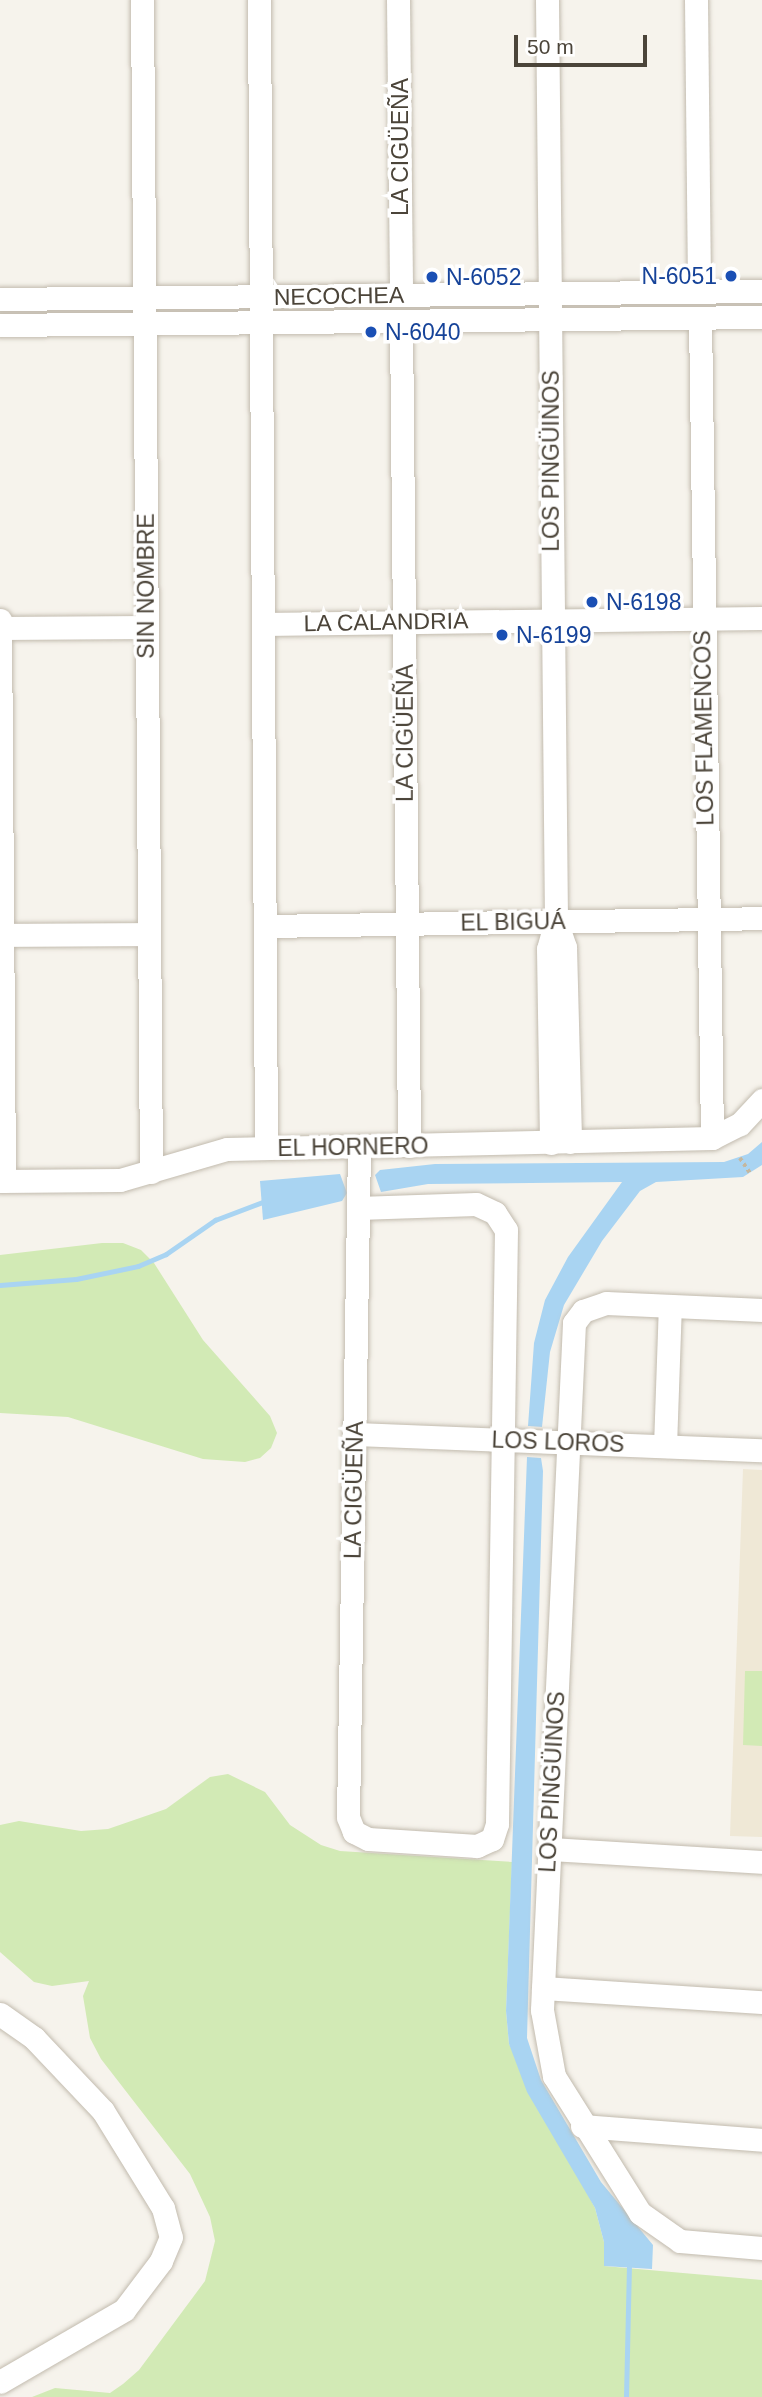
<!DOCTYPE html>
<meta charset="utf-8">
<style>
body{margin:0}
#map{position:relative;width:762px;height:2397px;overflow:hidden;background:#f6f3ec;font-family:Helvetica,sans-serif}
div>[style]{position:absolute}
.education>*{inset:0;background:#efe8d6}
.green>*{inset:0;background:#d2eab5}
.water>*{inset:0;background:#a9d4f2}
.stream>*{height:5px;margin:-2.5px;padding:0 2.5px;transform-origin:2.5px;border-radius:2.5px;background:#a9d4f2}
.path>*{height:3.5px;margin-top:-1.75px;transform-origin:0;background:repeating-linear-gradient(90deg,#c4b79f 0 3.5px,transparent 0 7px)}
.roads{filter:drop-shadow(0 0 2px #c2bbae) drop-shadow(0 0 2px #c2bbae)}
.minor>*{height:23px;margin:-11.5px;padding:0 11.5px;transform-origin:11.5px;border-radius:11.5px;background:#fff}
.dots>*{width:19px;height:19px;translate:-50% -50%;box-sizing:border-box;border:4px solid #fff;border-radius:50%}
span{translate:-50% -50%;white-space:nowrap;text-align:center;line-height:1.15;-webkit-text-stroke:7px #fff;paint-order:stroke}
.street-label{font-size:23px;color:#4b4439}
.transit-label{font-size:23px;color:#164399}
.right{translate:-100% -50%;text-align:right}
.left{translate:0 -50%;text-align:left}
.scale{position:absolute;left:514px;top:35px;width:133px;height:32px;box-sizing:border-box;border:4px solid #4b4439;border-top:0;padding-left:9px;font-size:21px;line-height:24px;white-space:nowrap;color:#4b4439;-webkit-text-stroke:5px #fff;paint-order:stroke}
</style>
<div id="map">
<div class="education">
<i style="clip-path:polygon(743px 1469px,762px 1470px,762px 1837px,730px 1836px)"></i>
</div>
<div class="green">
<i style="clip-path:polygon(102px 1243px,123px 1243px,141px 1250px,154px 1263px,203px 1340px,270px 1416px,277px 1433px,271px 1448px,260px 1458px,245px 1462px,203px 1459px,68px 1417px,0 1413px,0 1255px)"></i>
<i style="clip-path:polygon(745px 1671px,762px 1671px,762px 1746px,743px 1745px)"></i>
<i style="clip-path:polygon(228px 1774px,265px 1792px,290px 1825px,321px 1845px,340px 1851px,512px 1862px,506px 2011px,509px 2044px,595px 2208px,604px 2242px,604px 2266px,762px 2280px,762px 2397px,32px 2397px,55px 2388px,110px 2393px,123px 2384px,139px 2370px,205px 2281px,215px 2241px,210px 2217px,190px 2174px,101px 2059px,90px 2038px,83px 1996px,89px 1981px,52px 1986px,34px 1982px,0 1952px,0 1825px,19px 1821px,81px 1831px,108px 1829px,166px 1809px,210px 1777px)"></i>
</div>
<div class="water">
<i style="clip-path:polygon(762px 1142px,762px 1165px,743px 1177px,656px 1182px,640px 1191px,602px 1241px,564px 1305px,550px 1352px,542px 1427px,528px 1426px,534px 1343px,545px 1300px,568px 1257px,622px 1182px,428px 1184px,381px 1192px,375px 1175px,380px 1170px,435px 1164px,724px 1162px,748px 1154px)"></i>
<i style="clip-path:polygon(340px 1174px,347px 1193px,342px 1201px,263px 1220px,260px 1181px)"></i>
<i style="clip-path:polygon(527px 1457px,541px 1458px,543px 1471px,527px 2038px,541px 2080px,601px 2182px,653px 2245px,652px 2269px,604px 2266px,604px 2242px,595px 2208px,527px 2092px,509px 2044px,506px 2011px)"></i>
</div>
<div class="stream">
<i style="left:0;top:1285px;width:76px;rotate:-4.5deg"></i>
<i style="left:76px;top:1279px;width:63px;rotate:-11.8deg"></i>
<i style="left:138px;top:1266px;width:30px;rotate:-23deg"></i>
<i style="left:166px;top:1254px;width:60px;rotate:-34.8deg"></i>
<i style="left:215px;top:1220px;width:57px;rotate:-20.7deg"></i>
<i style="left:626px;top:2397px;width:136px;rotate:-88.7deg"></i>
</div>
<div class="path">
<i style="left:740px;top:1158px;width:18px;rotate:56deg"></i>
</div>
<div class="roads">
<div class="minor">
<i style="left:142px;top:0;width:1172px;rotate:89.56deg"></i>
<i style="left:259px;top:0;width:1148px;rotate:89.65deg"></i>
<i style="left:398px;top:0;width:295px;rotate:89.4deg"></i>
<i style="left:547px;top:0;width:921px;rotate:89.44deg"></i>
<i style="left:556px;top:921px;width:29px;rotate:106deg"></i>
<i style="left:548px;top:949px;width:194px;rotate:89.1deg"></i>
<i style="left:696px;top:0;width:292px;rotate:89.4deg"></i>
<i style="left:0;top:299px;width:762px;rotate:-0.6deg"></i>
<i style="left:700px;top:318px;width:820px;rotate:89.16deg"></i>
<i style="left:401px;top:321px;width:825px;rotate:89.44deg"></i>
<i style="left:0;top:325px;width:762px;rotate:-0.6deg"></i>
<i style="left:0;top:620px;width:561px;rotate:89.59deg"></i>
<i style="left:263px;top:624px;width:499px;rotate:-0.7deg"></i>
<i style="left:0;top:628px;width:147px;rotate:-0.4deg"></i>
<i style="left:556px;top:921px;width:28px;rotate:71deg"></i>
<i style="left:565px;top:947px;width:195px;rotate:88.5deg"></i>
<i style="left:265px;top:926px;width:497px;rotate:-0.9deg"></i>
<i style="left:0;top:935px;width:149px;rotate:-0.4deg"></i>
<i style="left:0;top:1181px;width:120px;rotate:-0.5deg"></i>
<i style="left:120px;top:1180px;width:111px;rotate:-16.2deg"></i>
<i style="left:227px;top:1149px;width:485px;rotate:-1.3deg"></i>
<i style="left:712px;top:1138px;width:31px;rotate:-27deg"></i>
<i style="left:740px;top:1124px;width:33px;rotate:-47deg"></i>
<i style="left:358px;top:1208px;width:118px;rotate:-1.9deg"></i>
<i style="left:476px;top:1204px;width:21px;rotate:25deg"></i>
<i style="left:495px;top:1213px;width:20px;rotate:57deg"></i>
<i style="left:506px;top:1230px;width:594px;rotate:90.87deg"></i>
<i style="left:497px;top:1824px;width:16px;rotate:108deg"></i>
<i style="left:492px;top:1839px;width:17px;rotate:155deg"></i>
<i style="left:477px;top:1846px;width:109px;rotate:-176.3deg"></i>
<i style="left:368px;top:1839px;width:16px;rotate:-153deg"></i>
<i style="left:354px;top:1832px;width:16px;rotate:-112deg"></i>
<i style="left:348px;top:1817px;width:670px;rotate:-89.06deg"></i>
<i style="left:762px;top:1310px;width:156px;rotate:-177.4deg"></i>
<i style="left:606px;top:1303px;width:24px;rotate:161deg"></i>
<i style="left:583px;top:1311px;width:15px;rotate:127deg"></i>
<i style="left:574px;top:1323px;width:688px;rotate:92.67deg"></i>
<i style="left:542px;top:2010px;width:67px;rotate:79.7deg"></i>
<i style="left:554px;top:2076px;width:162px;rotate:57.9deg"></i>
<i style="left:640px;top:2213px;width:49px;rotate:35deg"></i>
<i style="left:680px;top:2241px;width:82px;rotate:4.9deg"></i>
<i style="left:355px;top:1434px;width:407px;rotate:2.3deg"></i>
<i style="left:665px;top:1446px;width:140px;rotate:-88deg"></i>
<i style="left:550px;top:1849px;width:212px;rotate:3.5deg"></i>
<i style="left:543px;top:1988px;width:219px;rotate:3.7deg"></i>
<i style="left:0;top:2014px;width:42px;rotate:35.2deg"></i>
<i style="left:34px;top:2038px;width:100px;rotate:46.6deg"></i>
<i style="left:103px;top:2111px;width:114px;rotate:58.3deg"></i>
<i style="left:163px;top:2208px;width:30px;rotate:75deg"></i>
<i style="left:171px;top:2237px;width:26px;rotate:113deg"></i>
<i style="left:161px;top:2261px;width:61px;rotate:127.1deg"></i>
<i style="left:124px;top:2310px;width:143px;rotate:149.9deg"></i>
<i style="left:582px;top:2126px;width:181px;rotate:4.4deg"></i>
</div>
</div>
<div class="dots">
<i style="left:731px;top:276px;background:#1a4fb4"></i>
<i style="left:432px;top:277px;background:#1a4fb4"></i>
<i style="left:371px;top:332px;background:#1a4fb4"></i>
<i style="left:592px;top:602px;background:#1a4fb4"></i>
<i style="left:502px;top:635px;background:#1a4fb4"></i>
</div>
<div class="street-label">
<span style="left:400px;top:147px;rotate:-90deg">LA CIGÜEÑA</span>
<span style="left:339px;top:296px;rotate:-1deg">NECOCHEA</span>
<span style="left:551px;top:461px;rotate:-90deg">LOS PINGÜINOS</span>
<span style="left:146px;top:586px;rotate:-90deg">SIN NOMBRE</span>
<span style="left:386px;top:622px;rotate:-1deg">LA CALANDRIA</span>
<span style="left:704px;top:728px;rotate:-91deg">LOS FLAMENCOS</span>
<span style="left:405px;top:733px;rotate:-90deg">LA CIGÜEÑA</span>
<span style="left:513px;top:922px;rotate:-1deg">EL BIGUÁ</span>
<span style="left:353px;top:1147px;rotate:-1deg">EL HORNERO</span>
<span style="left:558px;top:1442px;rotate:2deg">LOS LOROS</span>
<span style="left:354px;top:1490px;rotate:-89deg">LA CIGÜEÑA</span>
<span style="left:552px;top:1782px;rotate:-87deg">LOS PINGÜINOS</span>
</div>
<div class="transit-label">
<span class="right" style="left:717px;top:276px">N-6051</span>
<span class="left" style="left:446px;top:277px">N-6052</span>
<span class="left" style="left:385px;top:332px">N-6040</span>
<span class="left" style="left:606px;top:602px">N-6198</span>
<span class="left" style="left:516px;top:635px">N-6199</span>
</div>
<div class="scale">50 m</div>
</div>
